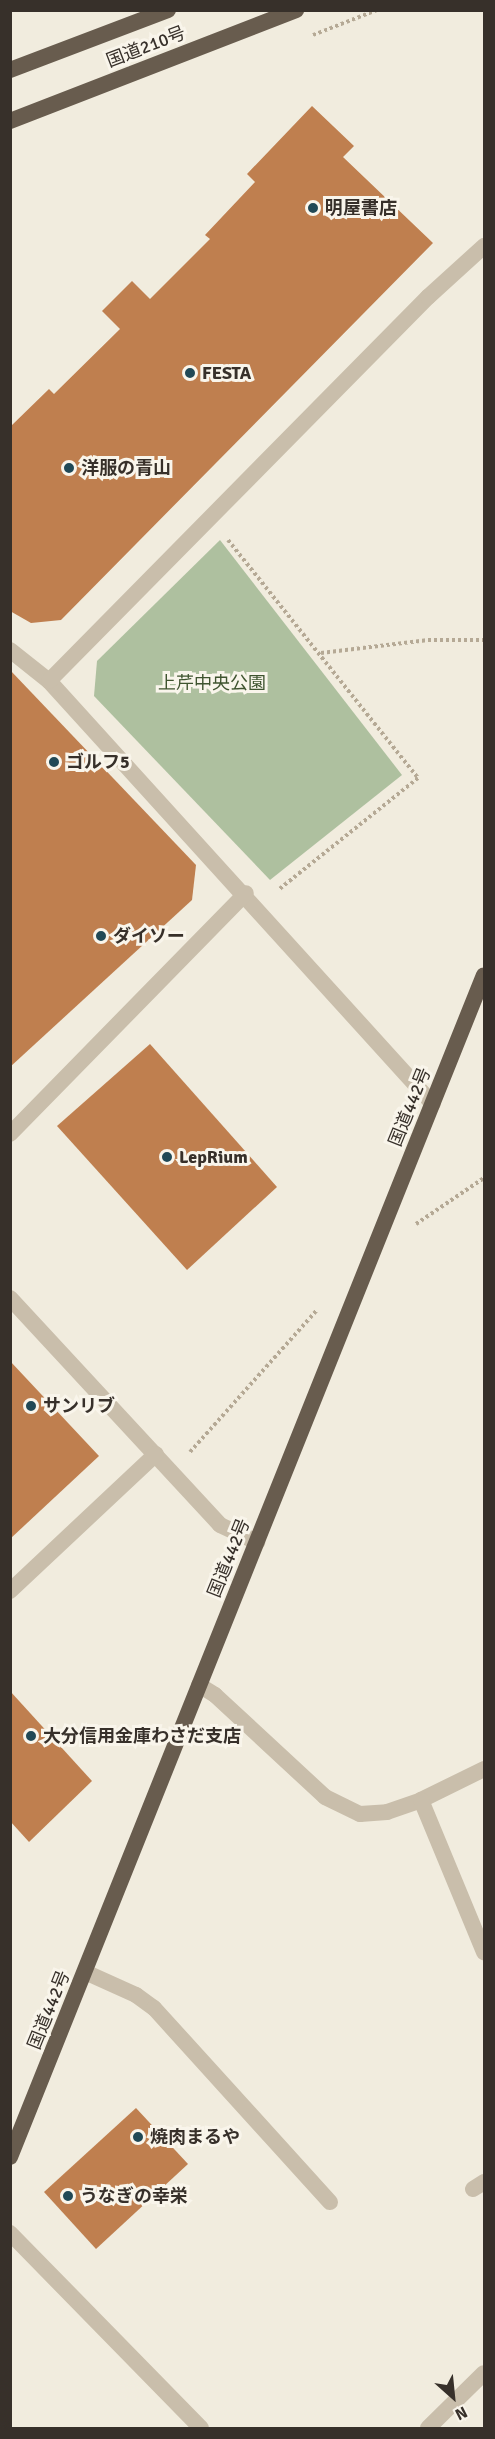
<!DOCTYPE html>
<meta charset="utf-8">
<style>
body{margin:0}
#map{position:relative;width:495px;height:2439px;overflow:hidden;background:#f1ecde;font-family:Signika,"Noto Sans JP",sans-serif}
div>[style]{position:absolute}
.green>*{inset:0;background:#aec09f}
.building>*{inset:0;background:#bf7f4f}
.path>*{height:4px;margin-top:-2px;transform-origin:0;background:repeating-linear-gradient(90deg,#b5a995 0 3px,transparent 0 6px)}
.service>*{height:16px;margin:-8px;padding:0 8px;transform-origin:8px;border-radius:8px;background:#c9beab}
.minor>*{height:16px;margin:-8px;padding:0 8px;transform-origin:8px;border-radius:8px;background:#c9beab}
.tertiary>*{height:16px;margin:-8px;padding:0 8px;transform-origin:8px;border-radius:8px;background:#c9beab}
.trunk>*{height:16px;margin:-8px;padding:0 8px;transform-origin:8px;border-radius:8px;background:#685c4e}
.dots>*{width:16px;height:16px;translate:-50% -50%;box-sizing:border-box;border:3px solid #f9f5eb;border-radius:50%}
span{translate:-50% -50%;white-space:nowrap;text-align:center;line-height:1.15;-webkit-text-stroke:6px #f9f5eb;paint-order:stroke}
.street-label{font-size:18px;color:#37302a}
.poi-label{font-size:18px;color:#37302a;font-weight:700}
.left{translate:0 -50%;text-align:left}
.park-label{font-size:18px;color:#3f542f}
.frame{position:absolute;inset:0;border:12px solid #37302a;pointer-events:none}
.north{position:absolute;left:423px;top:2367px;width:60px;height:60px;-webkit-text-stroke:4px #f9f5eb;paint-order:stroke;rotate:153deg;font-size:16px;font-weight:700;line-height:24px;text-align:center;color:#37302a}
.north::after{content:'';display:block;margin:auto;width:21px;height:27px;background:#37302a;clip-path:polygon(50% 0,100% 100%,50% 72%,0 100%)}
</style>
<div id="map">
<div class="green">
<i style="clip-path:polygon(220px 540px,402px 775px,270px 880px,94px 696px,97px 661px)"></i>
</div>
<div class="building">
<i style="clip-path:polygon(312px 106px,354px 146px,343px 157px,433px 243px,61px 620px,31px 623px,10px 611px,10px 427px,49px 389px,54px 394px,120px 329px,102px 311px,132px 281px,150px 299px,210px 239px,205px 235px,255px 182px,247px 174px)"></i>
<i style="clip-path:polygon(10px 670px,196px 865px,192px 900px,10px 1067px)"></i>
<i style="clip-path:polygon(150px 1044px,277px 1187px,187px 1270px,57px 1126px)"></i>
<i style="clip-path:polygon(10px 1361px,99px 1456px,10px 1539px)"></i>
<i style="clip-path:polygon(10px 1691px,92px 1781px,29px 1842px,10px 1821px)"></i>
<i style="clip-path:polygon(136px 2108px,188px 2164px,96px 2249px,44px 2192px)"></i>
</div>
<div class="path">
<i style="left:313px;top:35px;width:69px;rotate:-21.3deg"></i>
<i style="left:228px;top:540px;width:305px;rotate:51.4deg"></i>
<i style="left:418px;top:778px;width:179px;rotate:141.3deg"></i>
<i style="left:321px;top:653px;width:108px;rotate:-6.9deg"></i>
<i style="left:428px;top:640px;width:56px"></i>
<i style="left:416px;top:1224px;width:82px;rotate:-34.1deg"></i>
<i style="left:190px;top:1452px;width:191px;rotate:-48.2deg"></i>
</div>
<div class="service">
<i style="left:428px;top:2428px;width:78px;rotate:-44.5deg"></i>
</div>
<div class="minor">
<i style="left:199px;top:1685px;width:19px;rotate:32deg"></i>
<i style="left:215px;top:1695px;width:150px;rotate:42.8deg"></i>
<i style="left:325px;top:1797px;width:39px;rotate:26deg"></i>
<i style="left:360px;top:1814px;width:27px;rotate:-4deg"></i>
<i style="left:387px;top:1812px;width:36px;rotate:-19deg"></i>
<i style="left:421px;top:1800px;width:70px;rotate:-26.2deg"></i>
<i style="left:421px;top:1800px;width:165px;rotate:67.5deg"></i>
<i style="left:85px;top:1972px;width:56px;rotate:24.3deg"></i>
<i style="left:136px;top:1995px;width:22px;rotate:36deg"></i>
<i style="left:154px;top:2008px;width:262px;rotate:47.8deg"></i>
<i style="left:473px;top:2189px;width:13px;rotate:-32deg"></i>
<i style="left:10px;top:2233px;width:273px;rotate:45.6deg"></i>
</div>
<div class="tertiary">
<i style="left:10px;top:650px;width:50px;rotate:38.5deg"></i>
<i style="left:49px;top:681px;width:571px;rotate:47.77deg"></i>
<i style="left:49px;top:681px;width:540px;rotate:-45.38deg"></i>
<i style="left:428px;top:297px;width:76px;rotate:-42.3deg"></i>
<i style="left:10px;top:1134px;width:337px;rotate:-45.6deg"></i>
<i style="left:10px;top:1298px;width:309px;rotate:47.2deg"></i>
<i style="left:220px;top:1525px;width:41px;rotate:24.7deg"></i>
<i style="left:10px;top:1591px;width:200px;rotate:-43.2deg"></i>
</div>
<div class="trunk">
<i style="left:10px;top:70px;width:169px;rotate:-20.8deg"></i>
<i style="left:10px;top:121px;width:307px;rotate:-21.2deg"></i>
<i style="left:10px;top:2157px;width:1273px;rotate:-68.15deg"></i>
</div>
<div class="dots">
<i style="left:313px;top:208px;background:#214956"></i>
<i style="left:190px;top:373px;background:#214956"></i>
<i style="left:69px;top:468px;background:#214956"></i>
<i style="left:54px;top:762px;background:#214956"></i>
<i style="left:101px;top:936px;background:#214956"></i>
<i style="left:167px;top:1157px;background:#214956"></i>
<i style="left:31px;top:1406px;background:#214956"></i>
<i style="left:31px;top:1736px;background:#214956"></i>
<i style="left:138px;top:2137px;background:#214956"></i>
<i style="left:68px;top:2196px;background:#214956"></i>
</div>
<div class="street-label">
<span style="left:146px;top:47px;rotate:-21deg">国道210号</span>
<span style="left:410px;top:1107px;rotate:-68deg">国道442号</span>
<span style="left:229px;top:1558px;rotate:-68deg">国道442号</span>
<span style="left:49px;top:2010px;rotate:-68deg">国道442号</span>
</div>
<div class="poi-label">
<span class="left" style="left:325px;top:208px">明屋書店</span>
<span class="left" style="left:202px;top:373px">FESTA</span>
<span class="left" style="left:81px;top:468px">洋服の青山</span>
<span class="left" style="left:66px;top:762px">ゴルフ5</span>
<span class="left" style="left:113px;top:936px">ダイソー</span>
<span class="left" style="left:179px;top:1157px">LepRium</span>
<span class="left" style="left:43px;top:1406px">サンリブ</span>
<span class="left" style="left:43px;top:1736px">大分信用金庫わさだ支店</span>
<span class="left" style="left:150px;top:2137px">焼肉まるや</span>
<span class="left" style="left:80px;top:2196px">うなぎの幸栄</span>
</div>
<div class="park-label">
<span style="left:212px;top:683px">上芹中央公園</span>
</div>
<div class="frame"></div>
<div class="north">N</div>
</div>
